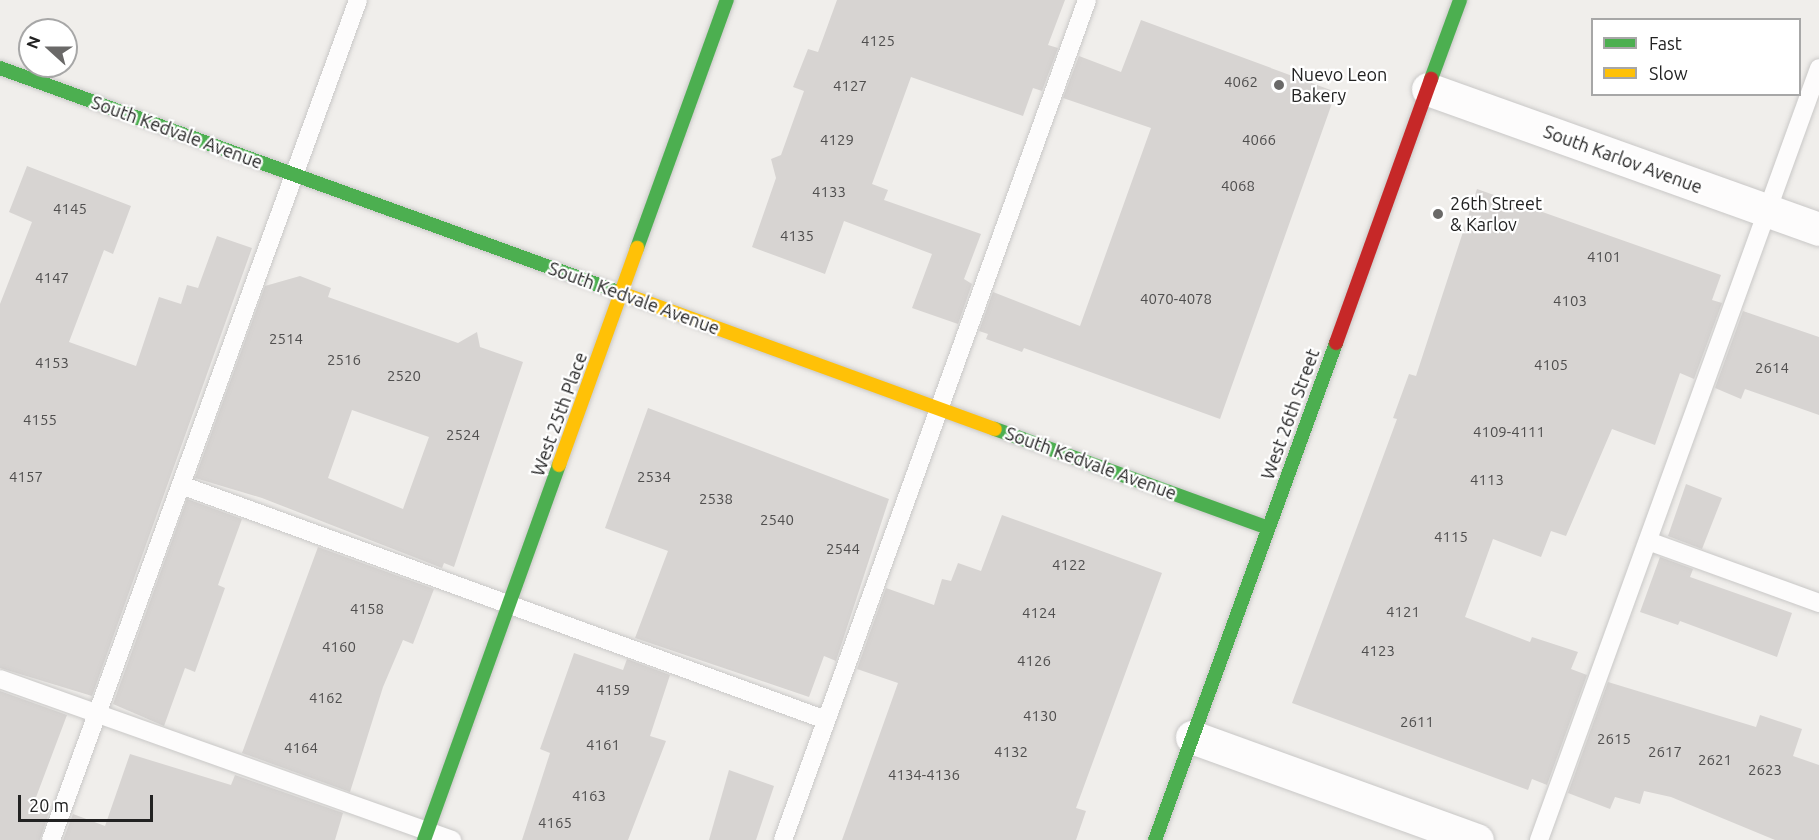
<!DOCTYPE html>
<style>
body{margin:0}
#map{position:relative;width:1819px;height:840px;overflow:hidden;background:#f0eeeb;font-family:Ubuntu,sans-serif}
div>[style]{position:absolute}
.building>*{inset:0;background:#d7d4d2}
.roads{filter:drop-shadow(0 0 2px #c9c8c7) drop-shadow(0 0 2px #c9c8c7)}
.lane>*{height:18px;margin:-9px;padding:0 9px;transform-origin:9px;border-radius:9px;background:#fdfcfc}
.street>*{height:33px;margin:-16.5px;padding:0 16.5px;transform-origin:16.5px;border-radius:16.5px;background:#fdfcfc}
.fast>*{height:14px;margin:-7px;padding:0 7px;transform-origin:7px;border-radius:7px;background:#4caf50}
.slow>*{height:14px;margin:-7px;padding:0 7px;transform-origin:7px;border-radius:7px;background:#ffc107}
.jam>*{height:14px;margin:-7px;padding:0 7px;transform-origin:7px;border-radius:7px;background:#c62828}
.dots>*{width:16px;height:16px;translate:-50% -50%;box-sizing:border-box;border:3px solid #fff;border-radius:50%}
span{translate:-50% -50%;white-space:nowrap;text-align:center;line-height:1.15;-webkit-text-stroke:4.5px #fff;paint-order:stroke}
.number-label{font-size:15px;color:#4f4e4e}
.number-label span{-webkit-text-stroke-width:0}
.poi-label{font-size:18px;color:#222}
.left{translate:0 -50%;text-align:left}
.street-label{font-size:18px;color:#222}
.legend{position:absolute;left:1591px;top:18px;width:210px;height:78px;box-sizing:border-box;background:#fff;border:2px solid #a7a7a7;margin:0;padding:8px 10px;list-style:none;font-size:18px;color:#222}
.legend li{display:flex;align-items:center;gap:12px;height:30px}
.legend b{width:30px;border:2px solid #a7a7a7}
.north{position:absolute;left:18px;top:18px;width:60px;height:60px;box-sizing:border-box;background:#fff;border:2px solid #a7a7a7;border-radius:50%;rotate:291deg;font-size:16px;font-weight:700;line-height:24px;text-align:center;color:#222}
.north::after{content:'';display:block;margin:auto;width:21px;height:27px;background:#6a6968;clip-path:polygon(50% 0,100% 100%,50% 72%,0 100%)}
.scale{position:absolute;left:18px;top:795px;width:135px;height:27px;box-sizing:border-box;border:3px solid #222;border-top:0;padding-left:8px;font-size:18px;line-height:21px;white-space:nowrap;color:#222;-webkit-text-stroke:4px #fff;paint-order:stroke}
</style>
<div id="map">
<div class="building">
<i style="clip-path:polygon(837px 0,1065px 0,1048px 45px,1058px 48px,1042px 91px,1033px 88px,1023px 116px,911px 77px,872px 184px,888px 190px,884px 200px,981px 234px,964px 279px,972px 284px,958px 324px,912px 308px,932px 254px,844px 221px,825px 274px,752px 247px,776px 178px,771px 159px,781px 155px,804px 91px,793px 87px,808px 49px,818px 52px)"></i>
<i style="clip-path:polygon(1141px 20px,1336px 92px,1220px 419px,1024px 348px,1022px 352px,986px 339px,988px 334px,979px 331px,993px 292px,1080px 326px,1151px 128px,1063px 98px,1079px 56px,1121px 72px)"></i>
<i style="clip-path:polygon(27px 166px,131px 206px,113px 254px,104px 250px,69px 342px,136px 366px,159px 297px,181px 304px,187px 285px,198px 288px,217px 236px,252px 248px,92px 696px,0 668px,0 304px,32px 222px,9px 212px)"></i>
<i style="clip-path:polygon(1477px 189px,1721px 275px,1712px 300px,1722px 303px,1694px 379px,1680px 373px,1655px 445px,1612px 429px,1566px 536px,1551px 531px,1541px 557px,1493px 539px,1465px 617px,1530px 642px,1532px 637px,1578px 652px,1571px 669px,1587px 675px,1547px 785px,1532px 779px,1528px 790px,1292px 703px,1397px 419px,1393px 418px,1409px 374px,1416px 376px)"></i>
<i style="clip-path:polygon(evenodd,300px 276px,331px 288px,328px 297px,458px 343px,477px 332px,480px 347px,523px 362px,454px 567px,444px 563px,442px 568px,262px 498px,195px 478px,265px 286px,300px 276px,352px 410px,429px 437px,403px 509px,328px 478px,352px 410px)"></i>
<i style="clip-path:polygon(1743px 311px,1819px 337px,1819px 415px,1745px 389px,1741px 399px,1715px 388px)"></i>
<i style="clip-path:polygon(648px 408px,889px 499px,836px 661px,824px 656px,809px 697px,635px 638px,668px 551px,605px 528px)"></i>
<i style="clip-path:polygon(1686px 484px,1722px 498px,1702px 549px,1668px 536px)"></i>
<i style="clip-path:polygon(187px 499px,242px 519px,218px 585px,225px 588px,195px 672px,185px 668px,164px 726px,113px 704px)"></i>
<i style="clip-path:polygon(1002px 515px,1162px 573px,1076px 808px,1086px 811px,1076px 840px,842px 840px,898px 683px,857px 669px,886px 588px,934px 605px,942px 579px,951px 581px,958px 563px,981px 571px)"></i>
<i style="clip-path:polygon(318px 547px,434px 589px,413px 644px,403px 640px,383px 687px,350px 792px,242px 753px)"></i>
<i style="clip-path:polygon(1660px 557px,1693px 569px,1690px 577px,1792px 613px,1777px 657px,1680px 621px,1678px 625px,1640px 612px)"></i>
<i style="clip-path:polygon(574px 653px,623px 670px,627px 659px,670px 675px,650px 736px,666px 741px,628px 840px,522px 840px,550px 753px,540px 749px)"></i>
<i style="clip-path:polygon(1608px 682px,1756px 727px,1760px 715px,1802px 729px,1793px 756px,1819px 765px,1819px 840px,1775px 840px,1671px 797px,1644px 791px,1640px 804px,1615px 797px,1610px 809px,1568px 793px)"></i>
<i style="clip-path:polygon(0 691px,67px 715px,35px 800px,51px 806px,40px 840px,0 840px)"></i>
<i style="clip-path:polygon(130px 754px,231px 785px,235px 775px,343px 813px,335px 840px,63px 840px,73px 814px,105px 826px)"></i>
<i style="clip-path:polygon(729px 770px,774px 786px,756px 840px,709px 840px)"></i>
</div>
<div class="roads">
<div class="lane">
<i style="left:181px;top:485px;width:686px;rotate:20.02deg"></i>
<i style="left:1648px;top:541px;width:182px;rotate:19.9deg"></i>
<i style="left:0;top:679px;width:480px;rotate:19.6deg"></i>
<i style="left:51px;top:840px;width:894px;rotate:-69.92deg"></i>
<i style="left:783px;top:840px;width:893px;rotate:-70.1deg"></i>
<i style="left:1539px;top:840px;width:821px;rotate:-70.06deg"></i>
</div>
<div class="street">
<i style="left:1428px;top:89px;width:415px;rotate:19.7deg"></i>
<i style="left:1192px;top:737px;width:303px;rotate:19.9deg"></i>
</div>
<div class="fast">
<i style="left:0;top:68px;width:657px;rotate:19.92deg"></i>
<i style="left:1431px;top:79px;width:84px;rotate:-69.8deg"></i>
<i style="left:637px;top:248px;width:264px;rotate:-70.1deg"></i>
<i style="left:995px;top:429px;width:290px;rotate:19.9deg"></i>
<i style="left:424px;top:840px;width:399px;rotate:-70.2deg"></i>
<i style="left:1155px;top:840px;width:529px;rotate:-69.99deg"></i>
</div>
<div class="slow">
<i style="left:618px;top:292px;width:401px;rotate:20deg"></i>
<i style="left:559px;top:465px;width:231px;rotate:-70.2deg"></i>
</div>
<div class="jam">
<i style="left:1336px;top:343px;width:281px;rotate:-70.2deg"></i>
</div>
</div>
<div class="dots">
<i style="left:1279px;top:85px;background:#6a6968"></i>
<i style="left:1438px;top:214px;background:#6a6968"></i>
</div>
<div class="number-label">
<span style="left:878px;top:41px">4125</span>
<span style="left:1241px;top:82px">4062</span>
<span style="left:850px;top:86px">4127</span>
<span style="left:837px;top:140px">4129</span>
<span style="left:1259px;top:140px">4066</span>
<span style="left:1238px;top:186px">4068</span>
<span style="left:829px;top:192px">4133</span>
<span style="left:70px;top:209px">4145</span>
<span style="left:797px;top:236px">4135</span>
<span style="left:1604px;top:257px">4101</span>
<span style="left:52px;top:278px">4147</span>
<span style="left:1176px;top:299px">4070-4078</span>
<span style="left:1570px;top:301px">4103</span>
<span style="left:286px;top:339px">2514</span>
<span style="left:344px;top:360px">2516</span>
<span style="left:52px;top:363px">4153</span>
<span style="left:1551px;top:365px">4105</span>
<span style="left:1772px;top:368px">2614</span>
<span style="left:404px;top:376px">2520</span>
<span style="left:40px;top:420px">4155</span>
<span style="left:1509px;top:432px">4109-4111</span>
<span style="left:463px;top:435px">2524</span>
<span style="left:26px;top:477px">4157</span>
<span style="left:654px;top:477px">2534</span>
<span style="left:1487px;top:480px">4113</span>
<span style="left:716px;top:499px">2538</span>
<span style="left:777px;top:520px">2540</span>
<span style="left:1451px;top:537px">4115</span>
<span style="left:843px;top:549px">2544</span>
<span style="left:1069px;top:565px">4122</span>
<span style="left:367px;top:609px">4158</span>
<span style="left:1403px;top:612px">4121</span>
<span style="left:1039px;top:613px">4124</span>
<span style="left:339px;top:647px">4160</span>
<span style="left:1378px;top:651px">4123</span>
<span style="left:1034px;top:661px">4126</span>
<span style="left:613px;top:690px">4159</span>
<span style="left:326px;top:698px">4162</span>
<span style="left:1040px;top:716px">4130</span>
<span style="left:1417px;top:722px">2611</span>
<span style="left:1614px;top:739px">2615</span>
<span style="left:603px;top:745px">4161</span>
<span style="left:301px;top:748px">4164</span>
<span style="left:1011px;top:752px">4132</span>
<span style="left:1665px;top:752px">2617</span>
<span style="left:1715px;top:760px">2621</span>
<span style="left:1765px;top:770px">2623</span>
<span style="left:924px;top:775px">4134-4136</span>
<span style="left:589px;top:796px">4163</span>
<span style="left:555px;top:823px">4165</span>
</div>
<div class="poi-label">
<span class="left" style="left:1291px;top:85px">Nuevo Leon<br>Bakery</span>
<span class="left" style="left:1450px;top:214px">26th Street<br>&amp; Karlov</span>
</div>
<div class="street-label">
<span style="left:177px;top:132px;rotate:20deg">South Kedvale Avenue</span>
<span style="left:1623px;top:159px;rotate:20deg">South Karlov Avenue</span>
<span style="left:634px;top:298px;rotate:20deg">South Kedvale Avenue</span>
<span style="left:559px;top:414px;rotate:-70deg">West 25th Place</span>
<span style="left:1290px;top:414px;rotate:-70deg">West 26th Street</span>
<span style="left:1091px;top:463px;rotate:20deg">South Kedvale Avenue</span>
</div>
<ul class="legend">
<li><b style="height:8px;background:#4caf50"></b>Fast</li>
<li><b style="height:8px;background:#ffc107"></b>Slow</li>
</ul>
<div class="north">N</div>
<div class="scale">20 m</div>
</div>
